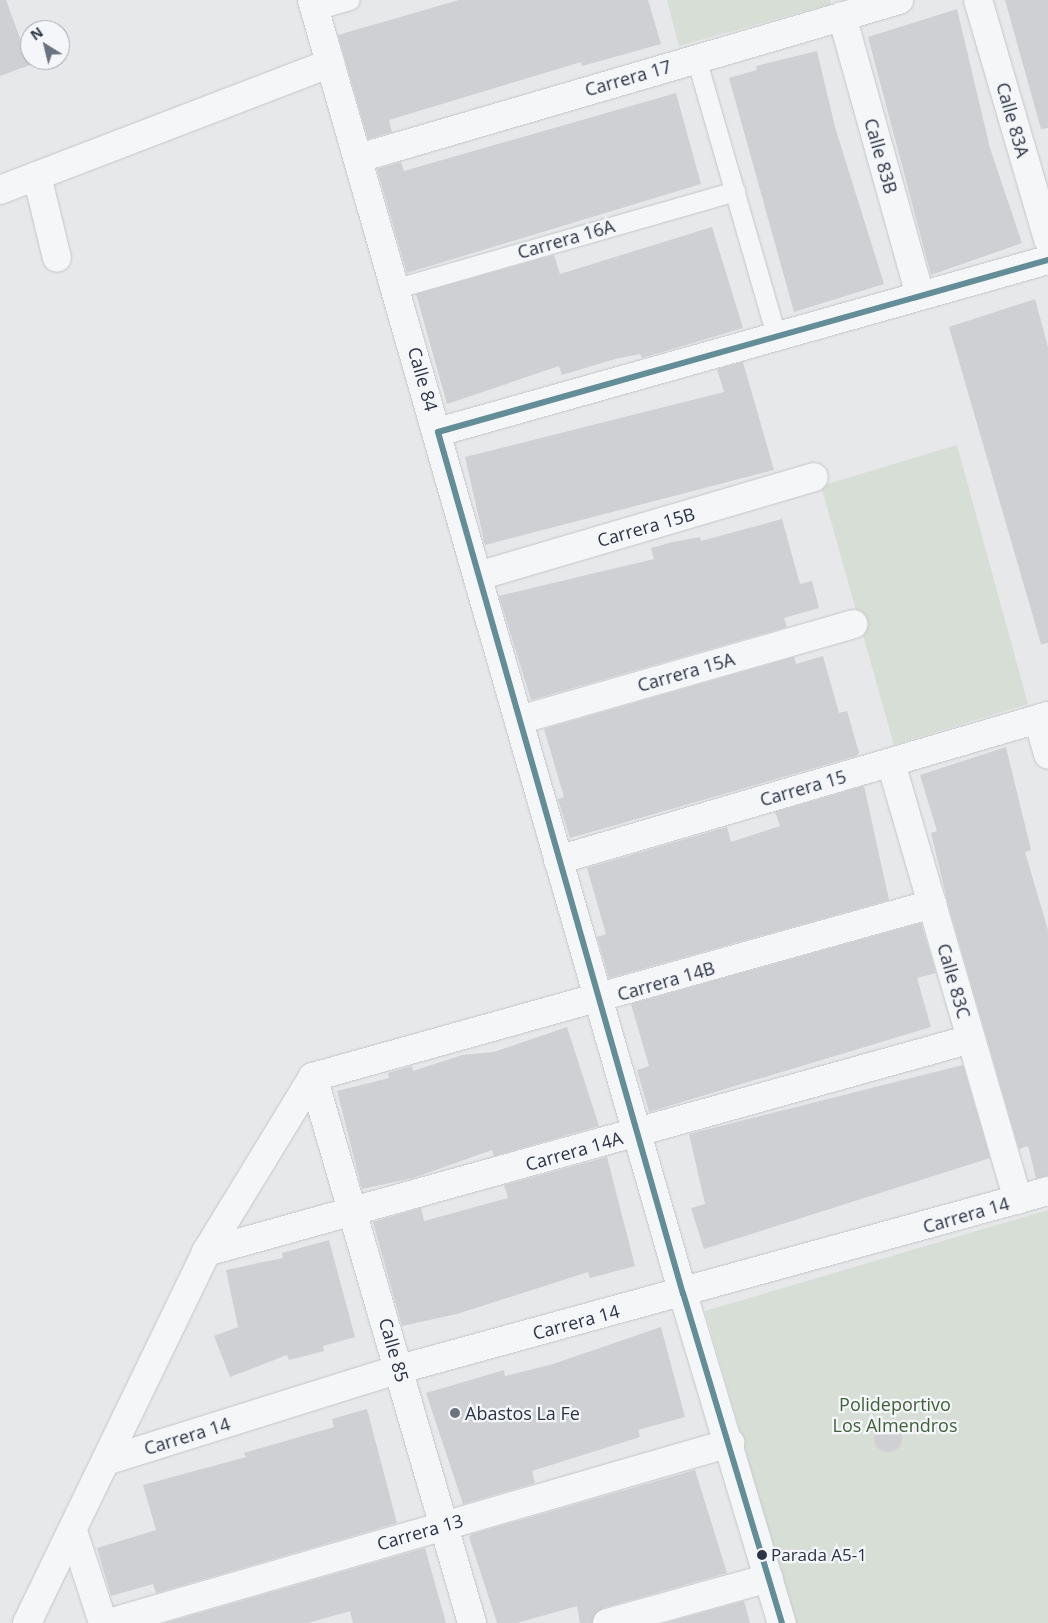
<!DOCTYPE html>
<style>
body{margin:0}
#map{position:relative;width:1048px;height:1623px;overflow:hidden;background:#e6e8ea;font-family:"Open Sans",sans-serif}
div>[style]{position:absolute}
.green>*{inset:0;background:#d6ded6}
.building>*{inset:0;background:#ced0d3}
.round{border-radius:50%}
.roads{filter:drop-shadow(0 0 1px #c4c6c8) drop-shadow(0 0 1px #c4c6c8)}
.service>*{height:19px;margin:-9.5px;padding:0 9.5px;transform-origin:9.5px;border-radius:9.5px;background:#f5f6f7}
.minor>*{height:28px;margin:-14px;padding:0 14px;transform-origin:14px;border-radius:14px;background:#f5f6f7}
.tertiary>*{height:28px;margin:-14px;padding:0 14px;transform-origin:14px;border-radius:14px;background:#f5f6f7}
.bus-1>*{height:6px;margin:-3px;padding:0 3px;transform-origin:3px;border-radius:3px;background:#638d97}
.dots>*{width:14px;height:14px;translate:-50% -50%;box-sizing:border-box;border:2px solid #f4f6f9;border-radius:50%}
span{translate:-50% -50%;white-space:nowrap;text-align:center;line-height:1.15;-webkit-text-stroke:4.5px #f4f6f9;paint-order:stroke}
.bus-label{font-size:17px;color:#2b3445}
.left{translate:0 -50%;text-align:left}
.street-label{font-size:18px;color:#2b3445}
.park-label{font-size:18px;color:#3f6138}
.poi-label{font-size:18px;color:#2b3445}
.north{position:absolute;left:20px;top:20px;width:50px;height:50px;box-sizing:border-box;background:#f4f6f9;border:1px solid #a4a8b1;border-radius:50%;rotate:324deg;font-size:14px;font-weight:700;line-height:20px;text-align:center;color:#2b3445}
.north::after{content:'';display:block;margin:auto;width:18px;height:22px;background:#6c737f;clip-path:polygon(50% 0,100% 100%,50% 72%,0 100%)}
</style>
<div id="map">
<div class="green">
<i style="clip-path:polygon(667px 0,830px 0,831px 4px,679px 46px)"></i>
<i style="clip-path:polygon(957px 445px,1028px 704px,894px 745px,821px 486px)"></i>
<i style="clip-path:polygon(1048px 1210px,1048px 1623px,796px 1623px,705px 1311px)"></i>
</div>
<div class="building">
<i style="clip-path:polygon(0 0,6px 0,30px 65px,0 76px)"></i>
<i style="clip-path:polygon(459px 0,648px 0,661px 44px,582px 66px,581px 62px,389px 120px,392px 132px,368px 139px,338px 35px)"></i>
<i style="clip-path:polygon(1005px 0,1048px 0,1048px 128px,1041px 129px)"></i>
<i style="clip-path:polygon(957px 9px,990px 148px,1022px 243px,931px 275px,868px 37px)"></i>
<i style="clip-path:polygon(817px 51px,835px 127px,884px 284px,794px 312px,729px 78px,757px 70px,756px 66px)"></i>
<i style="clip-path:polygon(676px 93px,701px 184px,407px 273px,377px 169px,401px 162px,404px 171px)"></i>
<i style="clip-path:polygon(712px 227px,743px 328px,642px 358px,640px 354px,615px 359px,562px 375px,559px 366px,447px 404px,416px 294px,554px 255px,560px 274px)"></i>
<i style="clip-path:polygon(1035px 299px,1048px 347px,1048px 643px,1041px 644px,949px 327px)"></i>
<i style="clip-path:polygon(743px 362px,774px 470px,485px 545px,465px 457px,724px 392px,717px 369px)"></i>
<i style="clip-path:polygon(782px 519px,800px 584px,812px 581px,819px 608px,784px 618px,787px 627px,531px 700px,499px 596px,654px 559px,651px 548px,673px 542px,700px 537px,701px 541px)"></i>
<i style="clip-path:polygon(823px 656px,839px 713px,847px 711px,859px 753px,856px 756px,570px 838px,558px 799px,564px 797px,544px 729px,794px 657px,796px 664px)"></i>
<i style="clip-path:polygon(1006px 747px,1031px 850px,1025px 852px,1048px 930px,1048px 1176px,1036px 1178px,1028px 1146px,1019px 1149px,948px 904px,931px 833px,937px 831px,920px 775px)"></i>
<i style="clip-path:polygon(864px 786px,889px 900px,609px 978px,597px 937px,606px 934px,587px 868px,727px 827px,731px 842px,780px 826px,775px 812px)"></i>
<i style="clip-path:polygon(921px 923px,936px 973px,917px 978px,931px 1027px,649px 1112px,637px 1070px,649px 1066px,631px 1004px)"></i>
<i style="clip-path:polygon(567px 1027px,599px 1126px,494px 1156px,492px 1150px,413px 1178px,362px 1189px,337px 1091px,389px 1078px,388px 1073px,412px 1066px,413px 1071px,462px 1055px,494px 1052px)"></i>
<i style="clip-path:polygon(963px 1065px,990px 1158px,704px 1249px,691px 1208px,705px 1204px,689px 1134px)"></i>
<i style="clip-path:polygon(607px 1157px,635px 1266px,590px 1278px,588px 1272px,457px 1314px,402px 1326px,373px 1222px,421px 1208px,424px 1221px,508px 1198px,504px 1185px)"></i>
<i style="clip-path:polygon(329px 1240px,355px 1337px,323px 1346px,324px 1351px,289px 1360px,287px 1355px,230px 1377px,214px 1336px,238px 1327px,226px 1270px,283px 1258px,282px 1253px)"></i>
<i style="clip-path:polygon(661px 1327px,685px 1417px,638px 1430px,640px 1437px,532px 1471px,535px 1483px,463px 1504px,426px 1393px,504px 1370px,505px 1376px,553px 1364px)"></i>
<i style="clip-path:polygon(367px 1409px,397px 1523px,156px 1593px,153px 1584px,111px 1596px,97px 1548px,156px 1530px,143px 1485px,246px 1457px,244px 1453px,334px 1427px,332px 1419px)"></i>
<i class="round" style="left:874px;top:1424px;width:28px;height:28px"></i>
<i style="clip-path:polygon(695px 1470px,727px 1573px,603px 1608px,592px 1623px,580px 1623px,577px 1606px,517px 1623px,497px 1623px,469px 1537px,472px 1534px)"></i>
<i style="clip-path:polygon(425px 1548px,446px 1623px,353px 1623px,350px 1611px,308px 1623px,165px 1623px)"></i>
<i style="clip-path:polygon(744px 1601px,750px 1623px,665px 1623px)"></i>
</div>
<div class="roads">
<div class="service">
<i style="left:315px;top:10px;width:36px;rotate:-16deg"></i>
<i style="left:696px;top:58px;width:288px;rotate:73.9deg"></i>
<i style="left:397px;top:288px;width:352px;rotate:-16deg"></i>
</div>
<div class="minor">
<i style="left:978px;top:0;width:250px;rotate:73.7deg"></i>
<i style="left:842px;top:16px;width:290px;rotate:74.4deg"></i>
<i style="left:359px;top:158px;width:563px;rotate:-16.31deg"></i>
<i style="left:37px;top:176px;width:84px;rotate:76.3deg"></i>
<i style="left:0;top:190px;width:354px;rotate:-21deg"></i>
<i style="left:438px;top:432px;width:634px;rotate:-15.75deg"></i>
<i style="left:478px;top:576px;width:350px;rotate:-16.4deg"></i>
<i style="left:1038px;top:719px;width:37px;rotate:74deg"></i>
<i style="left:519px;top:720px;width:348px;rotate:-16deg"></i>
<i style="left:891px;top:763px;width:455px;rotate:73.8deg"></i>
<i style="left:558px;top:860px;width:511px;rotate:-16.38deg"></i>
<i style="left:313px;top:1077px;width:643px;rotate:-15.61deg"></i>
<i style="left:313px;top:1077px;width:569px;rotate:73.76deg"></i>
<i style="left:206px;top:1252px;width:794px;rotate:-15.56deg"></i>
<i style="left:106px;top:1461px;width:308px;rotate:-17.4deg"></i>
<i style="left:400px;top:1369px;width:672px;rotate:-15.36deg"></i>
<i style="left:73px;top:1531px;width:97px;rotate:71.9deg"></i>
<i style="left:27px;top:1623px;width:412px;rotate:-64.2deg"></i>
<i style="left:206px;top:1252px;width:205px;rotate:-58.6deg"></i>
<i style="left:109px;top:1623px;width:647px;rotate:-16.16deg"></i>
<i style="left:607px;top:1623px;width:168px;rotate:-15.5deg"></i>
</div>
<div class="tertiary">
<i style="left:312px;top:0;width:1346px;rotate:74deg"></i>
<i style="left:683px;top:1294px;width:344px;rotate:73.3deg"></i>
</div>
</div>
<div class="bus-1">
<i style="left:782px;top:1623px;width:344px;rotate:-106.7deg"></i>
<i style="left:683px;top:1294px;width:896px;rotate:-105.87deg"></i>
<i style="left:438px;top:432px;width:634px;rotate:-15.75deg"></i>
</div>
<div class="dots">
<i style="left:455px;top:1413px;background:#6c737f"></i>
<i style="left:762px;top:1555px;background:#2b3445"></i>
</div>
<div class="bus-label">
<span class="left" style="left:771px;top:1555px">Parada A5-1</span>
</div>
<div class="street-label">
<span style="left:628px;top:78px;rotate:-16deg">Carrera 17</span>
<span style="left:1013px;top:120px;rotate:74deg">Calle 83A</span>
<span style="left:881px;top:156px;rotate:74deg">Calle 83B</span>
<span style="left:566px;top:239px;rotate:-16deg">Carrera 16A</span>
<span style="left:423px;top:379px;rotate:74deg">Calle 84</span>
<span style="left:646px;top:527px;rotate:-16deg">Carrera 15B</span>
<span style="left:686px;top:672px;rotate:-16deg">Carrera 15A</span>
<span style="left:803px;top:788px;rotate:-16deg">Carrera 15</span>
<span style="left:666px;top:981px;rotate:-16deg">Carrera 14B</span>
<span style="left:954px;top:981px;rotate:74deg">Calle 83C</span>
<span style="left:574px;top:1151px;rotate:-16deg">Carrera 14A</span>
<span style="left:966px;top:1215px;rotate:-16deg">Carrera 14</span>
<span style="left:576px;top:1322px;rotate:-15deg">Carrera 14</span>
<span style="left:394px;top:1350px;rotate:74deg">Calle 85</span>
<span style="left:187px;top:1436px;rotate:-17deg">Carrera 14</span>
<span style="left:420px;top:1532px;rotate:-16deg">Carrera 13</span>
</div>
<div class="park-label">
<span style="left:895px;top:1415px">Polideportivo<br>Los Almendros</span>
</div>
<div class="poi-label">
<span class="left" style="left:465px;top:1413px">Abastos La Fe</span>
</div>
<div class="north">N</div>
</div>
